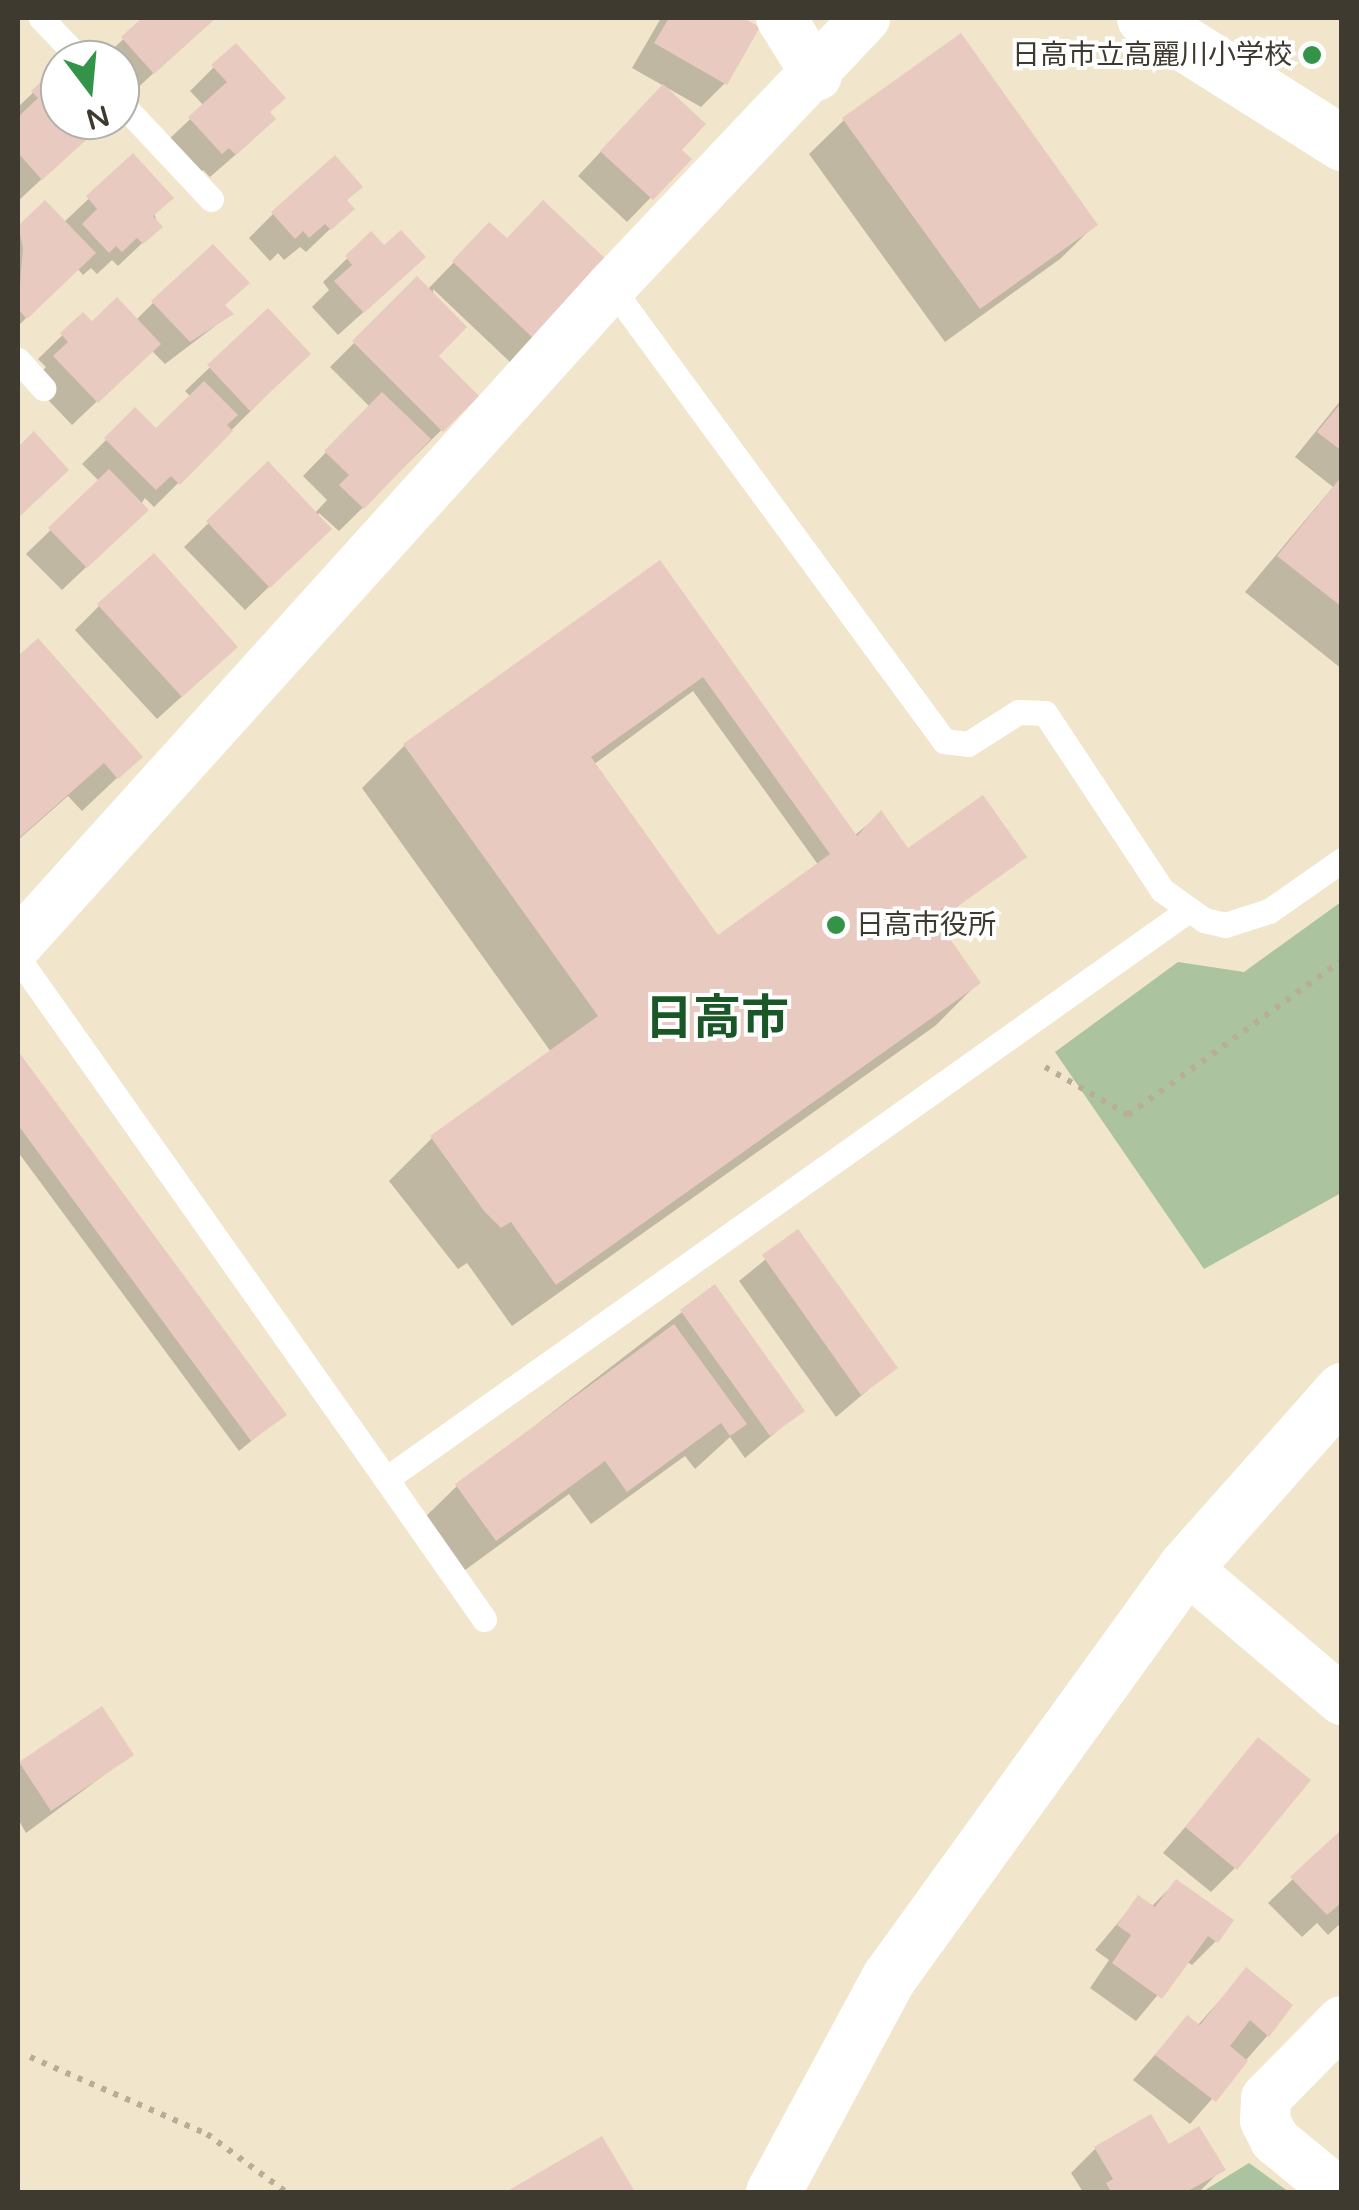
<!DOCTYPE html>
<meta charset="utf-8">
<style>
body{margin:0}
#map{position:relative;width:1359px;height:2210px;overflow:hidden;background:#f1e5cb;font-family:"Varela Round","Noto Sans JP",sans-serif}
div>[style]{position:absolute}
.green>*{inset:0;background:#abc39f}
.shadow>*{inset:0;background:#0003}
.building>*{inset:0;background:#e8cac1}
.path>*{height:6px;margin-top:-3px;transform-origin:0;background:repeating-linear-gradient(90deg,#b7ad98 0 5px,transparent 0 13px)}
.service>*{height:25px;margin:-12.5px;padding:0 12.5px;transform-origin:12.5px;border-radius:12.5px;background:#fff}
.minor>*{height:50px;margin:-25px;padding:0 25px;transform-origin:25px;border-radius:25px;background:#fff}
.tertiary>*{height:55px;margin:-27.5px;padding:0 27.5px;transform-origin:27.5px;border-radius:27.5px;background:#fff}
.dots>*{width:28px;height:28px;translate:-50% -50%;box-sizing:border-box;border:5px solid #fff;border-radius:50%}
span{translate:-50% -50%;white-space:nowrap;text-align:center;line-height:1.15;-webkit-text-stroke:8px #fff;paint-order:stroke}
.poi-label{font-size:28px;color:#3f3a30}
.right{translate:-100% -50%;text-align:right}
.left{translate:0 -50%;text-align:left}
.town-label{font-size:48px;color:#195727;font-weight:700}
.frame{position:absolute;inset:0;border:20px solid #3f3a30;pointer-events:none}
.north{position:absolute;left:40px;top:40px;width:100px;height:100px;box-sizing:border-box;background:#fff;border:2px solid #b2b0ac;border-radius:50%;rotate:164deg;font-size:28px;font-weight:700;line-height:40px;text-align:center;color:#3f3a30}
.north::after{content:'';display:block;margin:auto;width:35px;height:45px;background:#339448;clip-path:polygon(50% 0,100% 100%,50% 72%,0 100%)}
</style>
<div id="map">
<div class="green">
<i style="clip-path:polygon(1341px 902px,1341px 1193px,1204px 1269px,1055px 1052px,1178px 962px,1244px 972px)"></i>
<i style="clip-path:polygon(1249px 2163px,1289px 2192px,1202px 2192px)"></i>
</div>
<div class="shadow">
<i style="clip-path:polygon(146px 18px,211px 19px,129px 96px,120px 86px,120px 60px,101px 60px)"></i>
<i style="clip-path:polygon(661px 18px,738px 18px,756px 28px,725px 83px,701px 107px,632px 68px)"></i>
<i style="clip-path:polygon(235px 46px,267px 113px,249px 143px,210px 177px,203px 170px,197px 176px,166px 142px,204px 106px,190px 91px)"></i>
<i style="clip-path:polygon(56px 71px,60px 120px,103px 122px,18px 201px,18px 107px)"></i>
<i style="clip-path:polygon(639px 111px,688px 159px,627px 222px,578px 176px)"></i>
<i style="clip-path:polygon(844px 120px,1095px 225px,1060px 259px,945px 342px,809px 154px)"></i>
<i style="clip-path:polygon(133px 157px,159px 227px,118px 266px,112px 260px,97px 274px,91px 268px,83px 275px,77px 268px,18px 326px,18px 230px,45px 204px,63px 223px)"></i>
<i style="clip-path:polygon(345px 201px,351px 209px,306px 252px,300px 247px,284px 260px,278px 253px,270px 261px,249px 238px,273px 214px)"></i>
<i style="clip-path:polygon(490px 225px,506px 240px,606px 263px,511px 363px,433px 289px,436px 356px,476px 396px,339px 531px,319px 513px,305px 552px,245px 610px,184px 547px,268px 465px,314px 514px,327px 500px,303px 476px,370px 407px,330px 367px,417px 280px,427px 290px)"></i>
<i style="clip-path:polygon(371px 235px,398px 281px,338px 335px,312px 307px,329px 290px,323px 282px)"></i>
<i style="clip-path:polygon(153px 303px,223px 306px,231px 314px,165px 364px,151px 350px,72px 425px,31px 382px,46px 367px,38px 359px,83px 315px,92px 325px,136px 320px)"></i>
<i style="clip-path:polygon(268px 312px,284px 378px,154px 507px,145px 498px,121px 534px,62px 590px,26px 554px,100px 482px,82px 464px,135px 411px,156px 432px,191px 397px,185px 391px)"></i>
<i style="clip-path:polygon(1342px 399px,1342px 669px,1245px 592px,1333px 487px,1295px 457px)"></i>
<i style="clip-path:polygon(evenodd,660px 564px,854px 836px,880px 814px,907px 852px,1024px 857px,935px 923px,978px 983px,935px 1026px,512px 1326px,467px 1263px,458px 1269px,389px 1181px,432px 1138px,551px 1052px,362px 788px,404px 746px,660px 564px,693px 691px,819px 866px,717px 938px,593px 765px,693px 691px)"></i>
<i style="clip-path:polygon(99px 606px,211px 670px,157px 719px,75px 630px)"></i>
<i style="clip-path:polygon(38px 641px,139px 757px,82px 811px,68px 796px,18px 840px,18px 659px)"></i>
<i style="clip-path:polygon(18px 1056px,283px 1415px,239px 1451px,18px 1152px)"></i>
<i style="clip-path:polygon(798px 1233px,894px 1368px,836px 1417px,739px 1281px)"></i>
<i style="clip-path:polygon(682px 1312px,802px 1410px,745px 1458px,730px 1437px,695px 1469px,685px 1456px,591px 1524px,569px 1494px,461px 1573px,422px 1520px,457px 1486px)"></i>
<i style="clip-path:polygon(1259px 1741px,1235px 1868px,1211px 1892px,1163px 1853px)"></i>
<i style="clip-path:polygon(131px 1755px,26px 1833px,18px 1819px,20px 1764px)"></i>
<i style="clip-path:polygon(1339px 1835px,1342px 1922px,1328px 1935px,1317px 1923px,1302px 1937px,1268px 1903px)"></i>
<i style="clip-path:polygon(1176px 1882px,1216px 1941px,1192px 1965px,1186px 1961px,1136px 2021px,1090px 1988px,1109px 1960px,1095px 1950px,1138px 1899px,1151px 1907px)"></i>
<i style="clip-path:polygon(1246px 1971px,1268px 2035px,1190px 2124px,1133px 2080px,1187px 2018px,1197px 2026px)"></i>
<i style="clip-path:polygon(1150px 2117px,1168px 2148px,1222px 2169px,1199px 2192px,1083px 2192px,1071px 2173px,1095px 2149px)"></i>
<i style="clip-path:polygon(601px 2140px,632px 2192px,511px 2192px)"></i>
</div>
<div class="building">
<i style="clip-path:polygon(142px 18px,216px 18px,154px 74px,121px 37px)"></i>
<i style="clip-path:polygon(669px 18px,743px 18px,760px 27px,727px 85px,654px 43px)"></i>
<i style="clip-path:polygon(961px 33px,1098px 225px,980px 309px,842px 118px)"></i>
<i style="clip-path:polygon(236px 43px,286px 98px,270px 112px,276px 119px,236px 155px,229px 148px,222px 154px,188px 117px,227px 82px,211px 65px)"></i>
<i style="clip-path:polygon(56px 68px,60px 120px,106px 122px,42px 180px,18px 153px,18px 117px,38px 98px,31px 91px)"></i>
<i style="clip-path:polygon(663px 84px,706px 124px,682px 150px,692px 159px,653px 200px,600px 151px)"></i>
<i style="clip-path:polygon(133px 153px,174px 198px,153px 216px,163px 227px,143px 244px,137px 238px,122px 252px,116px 246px,109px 253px,82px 224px,97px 209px,86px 196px)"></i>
<i style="clip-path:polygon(335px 155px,363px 187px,347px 200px,355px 209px,331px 230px,325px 224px,309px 238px,303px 231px,295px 239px,271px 212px)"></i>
<i style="clip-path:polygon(45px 200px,96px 253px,27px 319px,18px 309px,23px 248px,18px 226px)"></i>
<i style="clip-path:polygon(543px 200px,610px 263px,536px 341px,452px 261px,489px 222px,507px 238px)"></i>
<i style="clip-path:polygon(401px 230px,426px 257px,364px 313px,334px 281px,352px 265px,345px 256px,371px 231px,384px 245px)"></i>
<i style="clip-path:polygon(213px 244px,250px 283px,225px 305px,234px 314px,190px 342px,151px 301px)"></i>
<i style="clip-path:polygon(417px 276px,467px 327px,439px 356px,479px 396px,443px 432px,352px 341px)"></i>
<i style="clip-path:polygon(117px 297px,161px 344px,98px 403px,53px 356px,68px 342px,60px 333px,83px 312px,92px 321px)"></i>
<i style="clip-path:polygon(268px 308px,311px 354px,250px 411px,207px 365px)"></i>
<i style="clip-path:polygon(204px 381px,238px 415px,227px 425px,233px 431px,180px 485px,171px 476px,156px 490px,104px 438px,135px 407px,156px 428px)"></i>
<i style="clip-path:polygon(382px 392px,431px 439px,364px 509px,339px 485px,349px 475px,324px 451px)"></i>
<i style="clip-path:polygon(1342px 402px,1342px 451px,1317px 432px)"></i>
<i style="clip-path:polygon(34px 431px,69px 470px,18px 518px,18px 447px)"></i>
<i style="clip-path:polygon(268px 461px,332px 529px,270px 588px,206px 521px)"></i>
<i style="clip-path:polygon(109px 469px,149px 510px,87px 568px,48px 528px)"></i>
<i style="clip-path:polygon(1342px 476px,1342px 607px,1277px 556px)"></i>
<i style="clip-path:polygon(154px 553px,238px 647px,182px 697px,97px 604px)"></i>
<i style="clip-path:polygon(evenodd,660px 560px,857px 836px,881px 810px,908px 848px,983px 795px,1027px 857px,948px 913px,943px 908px,933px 915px,981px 983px,556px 1285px,511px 1222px,501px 1228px,484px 1211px,430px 1136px,598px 1016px,403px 744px,660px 560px,703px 677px,830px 854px,718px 935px,591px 757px,703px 677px)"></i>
<i style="clip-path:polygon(38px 638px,143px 757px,118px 779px,104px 763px,18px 839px,18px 656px)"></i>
<i style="clip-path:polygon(18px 1051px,287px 1415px,251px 1441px,18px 1125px)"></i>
<i style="clip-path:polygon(798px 1229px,898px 1368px,861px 1395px,762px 1255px)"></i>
<i style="clip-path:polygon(715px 1284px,805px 1411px,770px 1436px,680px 1310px)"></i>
<i style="clip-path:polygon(674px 1324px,747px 1424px,730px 1436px,721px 1423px,627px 1492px,605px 1461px,496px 1541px,455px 1484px)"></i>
<i style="clip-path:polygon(102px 1706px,134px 1755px,51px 1811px,19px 1762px)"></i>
<i style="clip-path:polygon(1258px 1737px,1311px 1780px,1237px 1870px,1185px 1827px)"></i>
<i style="clip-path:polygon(1339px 1832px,1342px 1902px,1327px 1915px,1290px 1877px)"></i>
<i style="clip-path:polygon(1176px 1879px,1234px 1920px,1218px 1943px,1208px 1936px,1162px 1999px,1112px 1963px,1131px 1935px,1117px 1925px,1138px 1895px,1155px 1907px)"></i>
<i style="clip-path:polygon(1246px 1967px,1293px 2005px,1269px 2037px,1250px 2020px,1230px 2046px,1248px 2061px,1216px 2102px,1155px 2055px,1187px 2015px,1200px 2025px)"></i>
<i style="clip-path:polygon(1151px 2114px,1169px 2144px,1199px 2126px,1226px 2170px,1186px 2192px,1111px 2192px,1106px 2183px,1113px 2179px,1094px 2147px)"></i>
<i style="clip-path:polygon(602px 2136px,635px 2192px,506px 2192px)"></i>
</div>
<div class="path">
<i style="left:1045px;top:1067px;width:96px;rotate:30deg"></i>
<i style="left:1128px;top:1115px;width:264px;rotate:-35.9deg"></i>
<i style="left:30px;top:2057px;width:193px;rotate:23.5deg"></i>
<i style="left:207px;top:2134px;width:98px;rotate:36.3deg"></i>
</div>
<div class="service">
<i style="left:41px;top:18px;width:58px;rotate:46.4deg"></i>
<i style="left:120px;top:102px;width:133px;rotate:46.8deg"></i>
<i style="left:611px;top:287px;width:563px;rotate:53.74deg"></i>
<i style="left:944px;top:741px;width:24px;rotate:7deg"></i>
<i style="left:968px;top:744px;width:59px;rotate:-32.6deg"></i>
<i style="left:1018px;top:712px;width:27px;rotate:2deg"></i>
<i style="left:1045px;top:713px;width:212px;rotate:56.5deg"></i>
<i style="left:1162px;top:890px;width:52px;rotate:35.5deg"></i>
<i style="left:1204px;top:920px;width:22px;rotate:13deg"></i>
<i style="left:1225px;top:925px;width:46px;rotate:-17.7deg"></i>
<i style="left:1269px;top:911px;width:89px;rotate:-34.9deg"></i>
<i style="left:18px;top:360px;width:38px;rotate:48deg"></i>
<i style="left:18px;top:958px;width:638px;rotate:54.77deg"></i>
<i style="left:386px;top:1479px;width:982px;rotate:-35.34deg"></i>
<i style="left:386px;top:1479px;width:171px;rotate:55deg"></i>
</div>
<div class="minor">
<i style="left:781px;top:18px;width:68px;rotate:58.2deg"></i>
<i style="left:18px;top:944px;width:885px;rotate:-47.93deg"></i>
<i style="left:611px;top:287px;width:370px;rotate:-46.6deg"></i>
<i style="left:1185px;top:1567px;width:206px;rotate:40.3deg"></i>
<i style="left:1338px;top:2192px;width:82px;rotate:-140.5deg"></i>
<i style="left:1275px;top:2140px;width:22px;rotate:-117deg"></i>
<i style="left:1265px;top:2120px;width:22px;rotate:-87deg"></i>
<i style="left:1266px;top:2098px;width:108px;rotate:-45.4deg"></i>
</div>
<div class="tertiary">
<i style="left:1144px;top:18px;width:234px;rotate:32.3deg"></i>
<i style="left:773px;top:2192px;width:244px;rotate:-61.7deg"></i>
<i style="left:889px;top:1977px;width:506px;rotate:-54.17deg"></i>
<i style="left:1185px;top:1567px;width:237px;rotate:-48.4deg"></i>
</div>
<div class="dots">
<i style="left:1312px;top:55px;background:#339448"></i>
<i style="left:836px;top:925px;background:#339448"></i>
</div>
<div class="poi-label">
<span class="right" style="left:1292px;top:55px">日高市立高麗川小学校</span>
<span class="left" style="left:856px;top:925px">日高市役所</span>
</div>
<div class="town-label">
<span style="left:717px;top:1020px">日高市</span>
</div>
<div class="frame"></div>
<div class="north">N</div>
</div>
